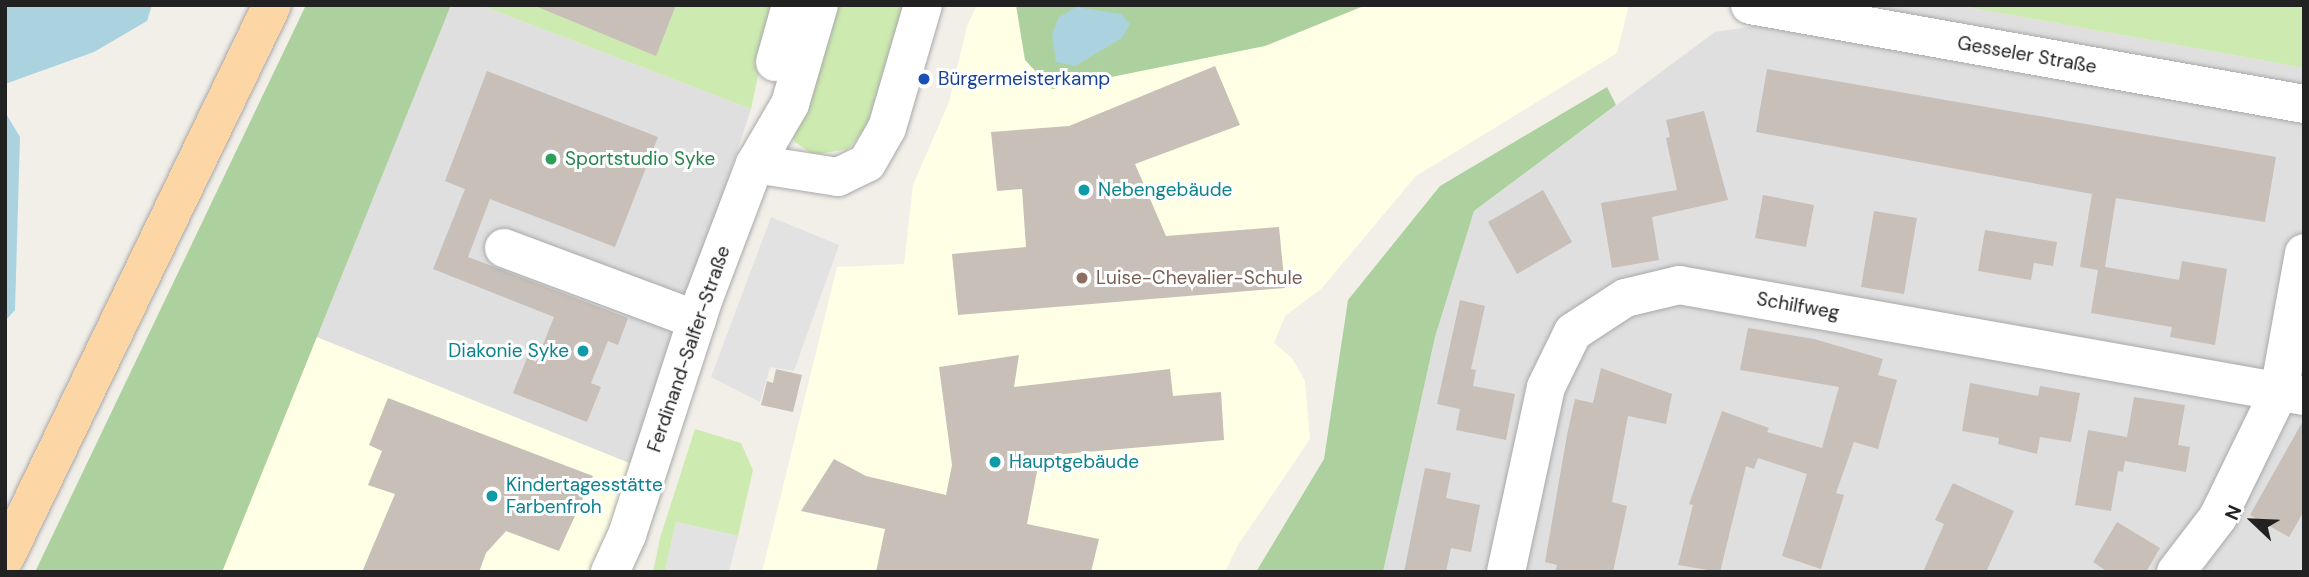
<!DOCTYPE html>
<meta charset="utf-8">
<style>
body{margin:0}
#map{position:relative;width:2309px;height:577px;overflow:hidden;background:#f2efe9;font-family:"DM Sans",sans-serif}
div>[style]{position:absolute}
.residential>*{inset:0;background:#e0dfdf}
.education>*{inset:0;background:#ffffe5}
.grass>*{inset:0;background:#cdebb0}
.forest>*{inset:0;background:#add19e}
.parking>*{inset:0;background:#e2e2e2}
.water>*{inset:0;background:#aad3df}
.building>*{inset:0;background:#c7bfb8}
.roads{filter:drop-shadow(0 0 2px #a9a9a9) drop-shadow(0 0 2px #a9a9a9)}
.minor>*{height:38px;margin:-19px;padding:0 19px;transform-origin:19px;border-radius:19px;background:#fff}
.major>*{height:38px;margin:-19px;padding:0 19px;transform-origin:19px;border-radius:19px;background:#fcd6a4}
.dots>*{width:19px;height:19px;translate:-50% -50%;box-sizing:border-box;border:4px solid #fff;border-radius:50%}
span{translate:-50% -50%;white-space:nowrap;text-align:center;line-height:1.15;-webkit-text-stroke:6px #fff;paint-order:stroke}
.street-label{font-size:19px;color:#222}
.transit-label{font-size:19px;color:#164399}
.left{translate:0 -50%;text-align:left}
.leisure-label{font-size:19px;color:#27864d}
.culture-label{font-size:19px;color:#0d838f}
.right{translate:-100% -50%;text-align:right}
.education-label{font-size:19px;color:#785e54}
.frame{position:absolute;inset:0;border:7px solid #222;pointer-events:none}
.north{position:absolute;left:2218px;top:486px;width:70px;height:70px;-webkit-text-stroke:5px #fff;paint-order:stroke;rotate:293deg;font-size:19px;font-weight:700;line-height:28px;text-align:center;color:#222}
.north::after{content:'';display:block;margin:auto;width:24px;height:32px;background:#222;clip-path:polygon(50% 0,100% 100%,50% 72%,0 100%)}
</style>
<div id="map">
<div class="residential">
<i style="clip-path:polygon(451px 5px,480px 5px,751px 109px,634px 465px,314px 336px)"></i>
<i style="clip-path:polygon(1889px 5px,1956px 5px,2304px 68px,2304px 572px,1383px 572px,1435px 337px,1474px 211px,1715px 32px)"></i>
</div>
<div class="education">
<i style="clip-path:polygon(977px 5px,1016px 5px,1025px 60px,1265px 46px,1366px 5px,1629px 5px,1617px 53px,1416px 176px,1321px 289px,1285px 316px,1274px 343px,1292px 358px,1305px 381px,1310px 439px,1238px 545px,1225px 572px,762px 572px,837px 267px,904px 264px,913px 185px,949px 102px,967px 26px)"></i>
<i style="clip-path:polygon(314px 336px,634px 465px,595px 572px,222px 572px)"></i>
</div>
<div class="grass">
<i style="clip-path:polygon(480px 5px,773px 5px,751px 109px)"></i>
<i style="clip-path:polygon(826px 5px,904px 5px,875px 119px,848px 149px,813px 155px,794px 141px,792px 127px)"></i>
<i style="clip-path:polygon(1956px 5px,2304px 5px,2304px 68px)"></i>
<i style="clip-path:polygon(695px 429px,741px 443px,753px 470px,738px 536px,676px 522px,665px 572px,653px 572px,660px 538px)"></i>
</div>
<div class="forest">
<i style="clip-path:polygon(306px 5px,451px 5px,222px 572px,35px 572px)"></i>
<i style="clip-path:polygon(1016px 5px,1366px 5px,1265px 46px,1052px 89px,1025px 60px)"></i>
<i style="clip-path:polygon(1607px 87px,1616px 105px,1474px 211px,1435px 337px,1383px 572px,1256px 572px,1324px 459px,1348px 300px,1440px 186px)"></i>
</div>
<div class="parking">
<i style="clip-path:polygon(771px 217px,839px 245px,794px 371px,770px 367px,760px 402px,711px 377px)"></i>
<i style="clip-path:polygon(676px 522px,738px 536px,729px 572px,665px 572px)"></i>
</div>
<div class="water">
<i style="clip-path:polygon(5px 5px,152px 5px,147px 21px,94px 52px,5px 84px)"></i>
<i style="clip-path:polygon(1076px 7px,1121px 14px,1130px 24px,1122px 38px,1075px 66px,1056px 62px,1052px 34px,1059px 17px)"></i>
<i style="clip-path:polygon(5px 112px,20px 137px,15px 310px,5px 321px)"></i>
</div>
<div class="building">
<i style="clip-path:polygon(533px 5px,676px 5px,656px 56px)"></i>
<i style="clip-path:polygon(1215px 66px,1240px 125px,1135px 164px,1166px 236px,1279px 227px,1285px 288px,958px 315px,952px 254px,1026px 247px,1022px 189px,997px 191px,991px 132px,1069px 126px)"></i>
<i style="clip-path:polygon(1767px 69px,2276px 157px,2265px 222px,2116px 198px,2105px 267px,2179px 280px,2182px 261px,2227px 269px,2215px 345px,2170px 337px,2172px 327px,2091px 313px,2098px 270px,2080px 267px,2092px 194px,1756px 132px)"></i>
<i style="clip-path:polygon(487px 71px,658px 137px,615px 247px,490px 199px,468px 257px,628px 318px,618px 345px,608px 341px,591px 383px,601px 387px,587px 422px,513px 393px,527px 358px,536px 362px,554px 317px,433px 269px,465px 189px,445px 181px)"></i>
<i style="clip-path:polygon(1704px 111px,1728px 200px,1652px 217px,1659px 260px,1612px 268px,1601px 203px,1677px 190px,1666px 138px,1670px 137px,1666px 120px)"></i>
<i style="clip-path:polygon(1543px 190px,1572px 242px,1517px 274px,1488px 222px)"></i>
<i style="clip-path:polygon(1763px 195px,1814px 205px,1806px 247px,1755px 238px)"></i>
<i style="clip-path:polygon(1874px 211px,1917px 218px,1904px 294px,1861px 287px)"></i>
<i style="clip-path:polygon(1985px 230px,2057px 242px,2053px 266px,2034px 263px,2031px 280px,1978px 271px)"></i>
<i style="clip-path:polygon(1460px 300px,1485px 306px,1471px 369px,1476px 370px,1473px 386px,1515px 394px,1506px 440px,1456px 430px,1460px 409px,1437px 404px)"></i>
<i style="clip-path:polygon(1748px 328px,1814px 339px,1883px 359px,1878px 375px,1897px 380px,1878px 449px,1854px 442px,1836px 493px,1844px 495px,1821px 569px,1782px 556px,1807px 474px,1758px 458px,1754px 469px,1746px 466px,1720px 572px,1678px 565px,1693px 505px,1689px 504px,1722px 411px,1769px 428px,1767px 432px,1822px 448px,1839px 387px,1740px 370px)"></i>
<i style="clip-path:polygon(1019px 355px,1014px 387px,1170px 369px,1173px 396px,1221px 392px,1224px 440px,1040px 456px,1027px 524px,1099px 539px,1091px 572px,876px 572px,885px 529px,801px 511px,834px 459px,866px 476px,946px 495px,952px 465px,939px 367px)"></i>
<i style="clip-path:polygon(1601px 368px,1672px 394px,1666px 424px,1628px 416px,1612px 502px,1627px 506px,1613px 572px,1555px 572px,1557px 565px,1545px 562px,1567px 435px,1575px 399px,1593px 403px)"></i>
<i style="clip-path:polygon(776px 369px,802px 375px,793px 412px,761px 405px,767px 381px,773px 383px)"></i>
<i style="clip-path:polygon(1970px 383px,2038px 396px,2040px 386px,2080px 393px,2071px 442px,2040px 437px,2037px 454px,1998px 444px,1999px 438px,1962px 431px)"></i>
<i style="clip-path:polygon(2134px 397px,2185px 405px,2178px 445px,2190px 447px,2186px 472px,2125px 461px,2123px 472px,2118px 471px,2111px 511px,2075px 505px,2088px 430px,2127px 437px)"></i>
<i style="clip-path:polygon(388px 398px,593px 476px,559px 551px,506px 531px,486px 553px,479px 572px,362px 572px,395px 494px,368px 485px,382px 451px,369px 445px)"></i>
<i style="clip-path:polygon(2304px 419px,2304px 511px,2289px 537px,2250px 515px)"></i>
<i style="clip-path:polygon(1425px 468px,1451px 473px,1446px 498px,1480px 505px,1471px 552px,1451px 548px,1446px 572px,1404px 572px)"></i>
<i style="clip-path:polygon(1953px 483px,2014px 511px,1986px 572px,1923px 572px,1944px 524px,1935px 520px)"></i>
<i style="clip-path:polygon(2117px 522px,2160px 548px,2146px 572px,2108px 572px,2093px 562px)"></i>
</div>
<div class="roads">
<div class="minor">
<i style="left:1750px;top:5px;width:563px;rotate:10.13deg"></i>
<i style="left:775px;top:62px;width:59px;rotate:-74.3deg"></i>
<i style="left:755px;top:164px;width:84px;rotate:8.9deg"></i>
<i style="left:838px;top:177px;width:32px;rotate:-26deg"></i>
<i style="left:867px;top:163px;width:40px;rotate:-60.3deg"></i>
<i style="left:887px;top:128px;width:128px;rotate:-73.7deg"></i>
<i style="left:504px;top:248px;width:206px;rotate:20.5deg"></i>
<i style="left:610px;top:572px;width:41px;rotate:-65.3deg"></i>
<i style="left:627px;top:535px;width:249px;rotate:-72deg"></i>
<i style="left:704px;top:298px;width:143px;rotate:-69.2deg"></i>
<i style="left:755px;top:164px;width:69px;rotate:-59.7deg"></i>
<i style="left:790px;top:104px;width:103px;rotate:-73.7deg"></i>
<i style="left:1506px;top:572px;width:189px;rotate:-77.8deg"></i>
<i style="left:1546px;top:387px;width:61px;rotate:-63.9deg"></i>
<i style="left:1573px;top:332px;width:62px;rotate:-33.2deg"></i>
<i style="left:1625px;top:298px;width:56px;rotate:-13.5deg"></i>
<i style="left:1679px;top:285px;width:635px;rotate:10.07deg"></i>
<i style="left:2176px;top:572px;width:69px;rotate:-52.6deg"></i>
<i style="left:2218px;top:517px;width:139px;rotate:-64deg"></i>
<i style="left:2279px;top:392px;width:141px;rotate:-79.8deg"></i>
</div>
<div class="major">
<i style="left:5px;top:558px;width:614px;rotate:-64.23deg"></i>
</div>
</div>
<div class="dots">
<i style="left:924px;top:79px;background:#1a4fb4"></i>
<i style="left:551px;top:159px;background:#2e9e5b"></i>
<i style="left:1084px;top:190px;background:#0f9aa8"></i>
<i style="left:1082px;top:278px;background:#8d6e63"></i>
<i style="left:583px;top:351px;background:#0f9aa8"></i>
<i style="left:995px;top:462px;background:#0f9aa8"></i>
<i style="left:492px;top:496px;background:#0f9aa8"></i>
</div>
<div class="street-label">
<span style="left:2027px;top:55px;rotate:10deg">Gesseler Straße</span>
<span style="left:1798px;top:306px;rotate:10deg">Schilfweg</span>
<span style="left:689px;top:349px;rotate:-71deg">Ferdinand-Salfer-Straße</span>
</div>
<div class="transit-label">
<span class="left" style="left:938px;top:79px">Bürgermeisterkamp</span>
</div>
<div class="leisure-label">
<span class="left" style="left:565px;top:159px">Sportstudio Syke</span>
</div>
<div class="culture-label">
<span class="left" style="left:1098px;top:190px">Nebengebäude</span>
<span class="right" style="left:569px;top:351px">Diakonie Syke</span>
<span class="left" style="left:1009px;top:462px">Hauptgebäude</span>
<span class="left" style="left:506px;top:496px">Kindertagesstätte<br>Farbenfroh</span>
</div>
<div class="education-label">
<span class="left" style="left:1096px;top:278px">Luise-Chevalier-Schule</span>
</div>
<div class="frame"></div>
<div class="north">N</div>
</div>
